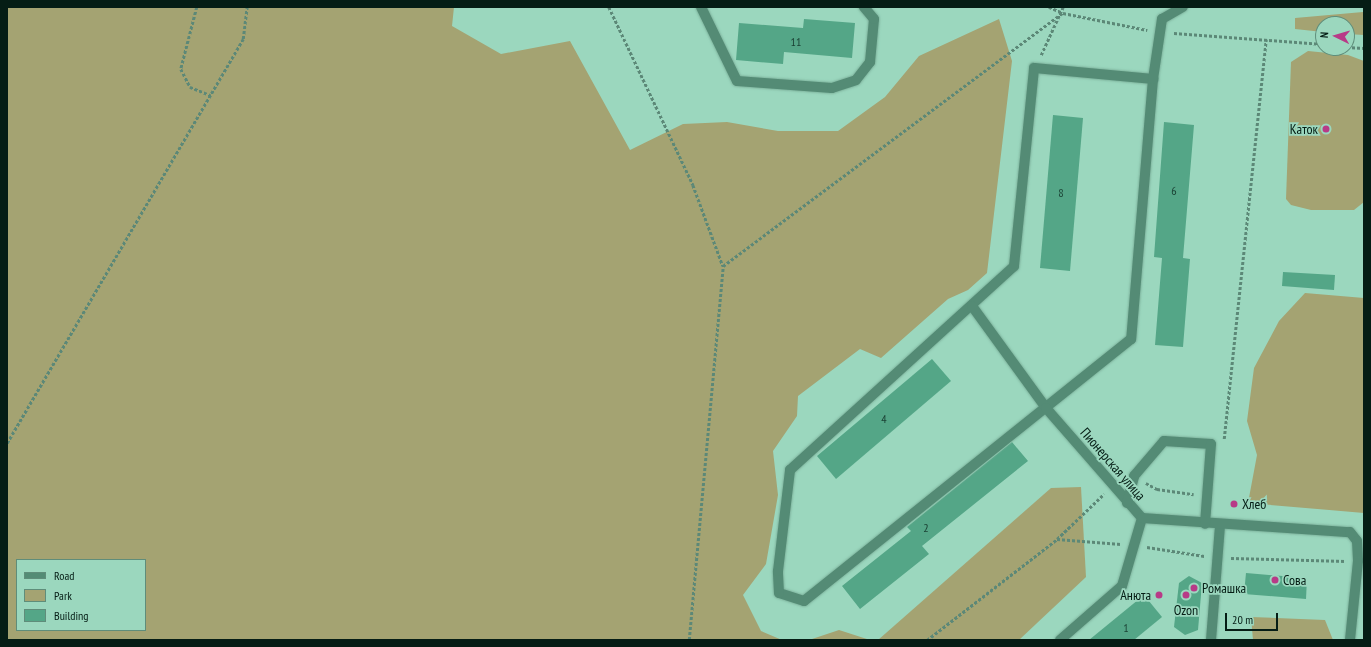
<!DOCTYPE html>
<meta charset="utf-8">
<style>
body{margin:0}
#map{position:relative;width:1371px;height:647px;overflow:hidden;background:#9bd7be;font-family:"PT Sans Narrow",sans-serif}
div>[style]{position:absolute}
.green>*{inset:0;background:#a4a372}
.building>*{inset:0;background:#54a687}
.path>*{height:2.5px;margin-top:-1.25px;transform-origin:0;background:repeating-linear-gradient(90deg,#5c8877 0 3px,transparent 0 5px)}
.roads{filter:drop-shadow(0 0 1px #7db29c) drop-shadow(0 0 1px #7db29c)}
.service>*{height:10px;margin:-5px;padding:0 5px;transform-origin:5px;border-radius:5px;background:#548b75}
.minor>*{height:10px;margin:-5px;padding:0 5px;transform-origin:5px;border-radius:5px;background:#548b75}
.dots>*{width:11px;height:11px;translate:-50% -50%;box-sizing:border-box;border:2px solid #9bd7be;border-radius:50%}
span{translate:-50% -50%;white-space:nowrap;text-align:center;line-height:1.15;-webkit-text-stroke:3.5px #9bd7be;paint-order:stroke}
.number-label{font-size:12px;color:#193f32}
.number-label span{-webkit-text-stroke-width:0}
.poi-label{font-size:14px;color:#051d15}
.right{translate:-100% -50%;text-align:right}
.left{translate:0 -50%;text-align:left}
.street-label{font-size:14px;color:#051d15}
.frame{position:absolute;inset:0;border:8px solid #051d15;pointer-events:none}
.legend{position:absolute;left:16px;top:559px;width:130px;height:72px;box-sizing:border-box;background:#9bd7be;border:1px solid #5f8d7a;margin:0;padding:5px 7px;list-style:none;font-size:12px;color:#051d15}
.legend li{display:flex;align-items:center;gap:8px;height:20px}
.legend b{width:20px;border:1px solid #5f8d7a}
.north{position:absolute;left:1315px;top:16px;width:40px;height:40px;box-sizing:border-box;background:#9bd7be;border:1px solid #5f8d7a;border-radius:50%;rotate:275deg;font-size:11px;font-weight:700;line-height:16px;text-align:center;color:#051d15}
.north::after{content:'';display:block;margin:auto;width:14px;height:18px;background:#b83a87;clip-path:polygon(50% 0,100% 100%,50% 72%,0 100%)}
.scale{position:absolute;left:1225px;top:613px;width:53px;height:18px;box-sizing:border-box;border:2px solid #051d15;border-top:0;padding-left:5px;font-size:12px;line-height:14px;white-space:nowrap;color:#051d15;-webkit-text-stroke:3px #9bd7be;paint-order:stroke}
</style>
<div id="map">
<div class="green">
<i style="clip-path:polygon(evenodd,7px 7px,454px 7px,452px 26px,501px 54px,570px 41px,630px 150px,683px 124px,727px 122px,778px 131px,838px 131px,885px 97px,919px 56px,999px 19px,1012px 61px,987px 273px,968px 290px,948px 299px,881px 358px,860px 349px,798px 396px,797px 416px,773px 451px,778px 495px,766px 564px,743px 595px,761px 631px,782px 640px,7px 640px,7px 7px,17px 560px,145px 560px,145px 630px,17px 630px,17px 560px)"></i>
<i style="clip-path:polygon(1364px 7px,1364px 35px,1347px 34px,1347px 24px,1323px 24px,1323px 32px,1295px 29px,1295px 18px,1363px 12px)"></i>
<i style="clip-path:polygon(1308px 51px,1348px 55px,1364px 61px,1364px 202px,1354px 210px,1311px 210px,1291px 205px,1286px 199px,1291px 62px)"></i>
<i style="clip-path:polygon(1305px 293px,1364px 298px,1364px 513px,1248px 503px,1257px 455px,1247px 421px,1254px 368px,1279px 321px)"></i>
<i style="clip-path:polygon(1081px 487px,1086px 577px,1019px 640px,878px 640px,1051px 488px)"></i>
<i style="clip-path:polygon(1251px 617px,1325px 620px,1333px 640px,1253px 640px)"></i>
<i style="clip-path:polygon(839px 630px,870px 640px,809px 640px)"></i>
</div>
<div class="building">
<i style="clip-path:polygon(804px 19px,855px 23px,852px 58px,784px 52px,783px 64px,736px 60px,739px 23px,803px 28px)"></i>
<i style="clip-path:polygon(1053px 115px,1083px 118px,1070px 271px,1040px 268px)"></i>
<i style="clip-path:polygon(1164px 122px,1194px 125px,1183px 258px,1190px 259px,1183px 347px,1155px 345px,1162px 258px,1154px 257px)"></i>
<i style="clip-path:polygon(1283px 272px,1335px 275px,1334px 290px,1282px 286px)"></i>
<i style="clip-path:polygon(932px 359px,951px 381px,836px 479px,817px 456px)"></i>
<i style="clip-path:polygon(1012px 442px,1028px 461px,922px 546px,929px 554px,860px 609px,842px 586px,911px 531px,907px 527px)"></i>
<i style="clip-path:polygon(1246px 573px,1307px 578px,1306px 599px,1244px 594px)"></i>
<i style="clip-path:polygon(1189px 576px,1202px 583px,1198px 630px,1185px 635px,1174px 627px,1179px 583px)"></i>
<i style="clip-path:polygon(1144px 595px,1162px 617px,1134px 640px,1089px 640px)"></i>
</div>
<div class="path">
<i style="left:197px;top:7px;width:64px;rotate:104.5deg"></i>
<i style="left:181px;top:69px;width:20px;rotate:63deg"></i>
<i style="left:190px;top:87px;width:22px;rotate:22deg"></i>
<i style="left:609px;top:7px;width:197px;rotate:64.7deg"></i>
<i style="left:693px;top:185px;width:86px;rotate:69.7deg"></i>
<i style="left:1049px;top:7px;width:15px;rotate:23deg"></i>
<i style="left:1063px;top:13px;width:86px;rotate:11.4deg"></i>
<i style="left:1174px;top:33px;width:149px;rotate:4.2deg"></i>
<i style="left:1347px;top:47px;width:17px;rotate:3deg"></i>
<i style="left:1041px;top:55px;width:53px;rotate:-65.4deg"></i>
<i style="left:1224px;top:439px;width:402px;rotate:-84deg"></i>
<i style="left:7px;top:443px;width:468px;rotate:-59.7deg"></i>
<i style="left:243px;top:39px;width:32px;rotate:-83deg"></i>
<i style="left:1146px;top:483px;width:13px;rotate:29deg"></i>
<i style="left:1157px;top:489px;width:37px;rotate:8deg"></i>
<i style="left:1057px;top:539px;width:64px;rotate:4.5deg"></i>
<i style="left:1147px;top:547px;width:58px;rotate:9deg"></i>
<i style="left:1231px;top:558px;width:115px;rotate:1.5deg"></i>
<i style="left:689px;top:640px;width:376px;rotate:-84.8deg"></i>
<i style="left:723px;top:266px;width:424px;rotate:-36.7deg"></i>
<i style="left:927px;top:640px;width:165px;rotate:-37.8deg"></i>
<i style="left:1057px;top:539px;width:65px;rotate:-43.8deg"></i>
</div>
<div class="roads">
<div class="service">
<i style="left:701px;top:7px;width:82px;rotate:64.1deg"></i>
<i style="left:737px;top:81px;width:95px;rotate:4.2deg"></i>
<i style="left:832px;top:88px;width:25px;rotate:-18deg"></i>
<i style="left:856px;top:80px;width:23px;rotate:-52deg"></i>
<i style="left:870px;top:62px;width:43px;rotate:-84.7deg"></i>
<i style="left:874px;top:19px;width:16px;rotate:-130deg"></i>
<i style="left:1034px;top:68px;width:120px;rotate:5.3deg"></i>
<i style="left:1153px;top:79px;width:261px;rotate:94.8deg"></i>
<i style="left:1131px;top:339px;width:419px;rotate:141.3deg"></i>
<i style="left:804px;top:601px;width:26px;rotate:-162deg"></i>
<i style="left:779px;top:593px;width:22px;rotate:-93deg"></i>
<i style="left:778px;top:571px;width:102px;rotate:-83.2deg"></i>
<i style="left:790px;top:470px;width:303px;rotate:-42.3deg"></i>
<i style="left:1014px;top:266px;width:199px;rotate:-84.2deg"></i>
<i style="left:1153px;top:79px;width:61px;rotate:-81.5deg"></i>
<i style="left:1162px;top:19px;width:24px;rotate:-30deg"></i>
<i style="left:1060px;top:640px;width:82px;rotate:-41.1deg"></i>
<i style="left:1122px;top:586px;width:71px;rotate:-73.6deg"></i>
<i style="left:1211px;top:640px;width:115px;rotate:-85.5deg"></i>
</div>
<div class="minor">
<i style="left:972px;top:306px;width:126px;rotate:54deg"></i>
<i style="left:1046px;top:408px;width:146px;rotate:48.9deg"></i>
<i style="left:1142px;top:518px;width:208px;rotate:3.9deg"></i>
<i style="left:1350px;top:532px;width:11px;rotate:52deg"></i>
<i style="left:1357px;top:541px;width:20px;rotate:87deg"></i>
<i style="left:1358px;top:561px;width:79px;rotate:95.8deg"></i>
<i style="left:1127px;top:503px;width:28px;rotate:-75deg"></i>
<i style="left:1134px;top:476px;width:46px;rotate:-49.4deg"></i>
<i style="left:1164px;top:441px;width:47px;rotate:3.7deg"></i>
<i style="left:1211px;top:444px;width:80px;rotate:94.3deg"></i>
</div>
</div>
<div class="dots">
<i style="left:1326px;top:129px;background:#b83a87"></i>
<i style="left:1234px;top:504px;background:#b83a87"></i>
<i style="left:1275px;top:580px;background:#b83a87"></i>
<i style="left:1194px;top:588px;background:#b83a87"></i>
<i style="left:1159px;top:595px;background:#b83a87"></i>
<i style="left:1186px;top:595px;background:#b83a87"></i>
</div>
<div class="number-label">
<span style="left:796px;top:42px">11</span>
<span style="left:1174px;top:191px">6</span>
<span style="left:1061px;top:193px">8</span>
<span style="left:884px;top:419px">4</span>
<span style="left:926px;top:528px">2</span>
<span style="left:1126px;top:628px">1</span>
</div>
<div class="poi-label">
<span class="right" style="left:1318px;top:129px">Каток</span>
<span class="left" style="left:1242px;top:504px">Хлеб</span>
<span class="left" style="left:1283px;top:580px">Сова</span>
<span class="left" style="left:1202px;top:588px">Ромашка</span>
<span class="right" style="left:1151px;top:595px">Анюта</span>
<span style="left:1186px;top:610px">Ozon</span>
</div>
<div class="street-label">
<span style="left:1113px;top:464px;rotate:49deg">Пионерская улица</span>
</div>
<div class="frame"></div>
<ul class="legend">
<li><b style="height:5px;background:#548b75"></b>Road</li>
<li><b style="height:11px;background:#a4a372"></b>Park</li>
<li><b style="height:11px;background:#54a687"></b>Building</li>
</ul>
<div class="north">N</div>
<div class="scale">20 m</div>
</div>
